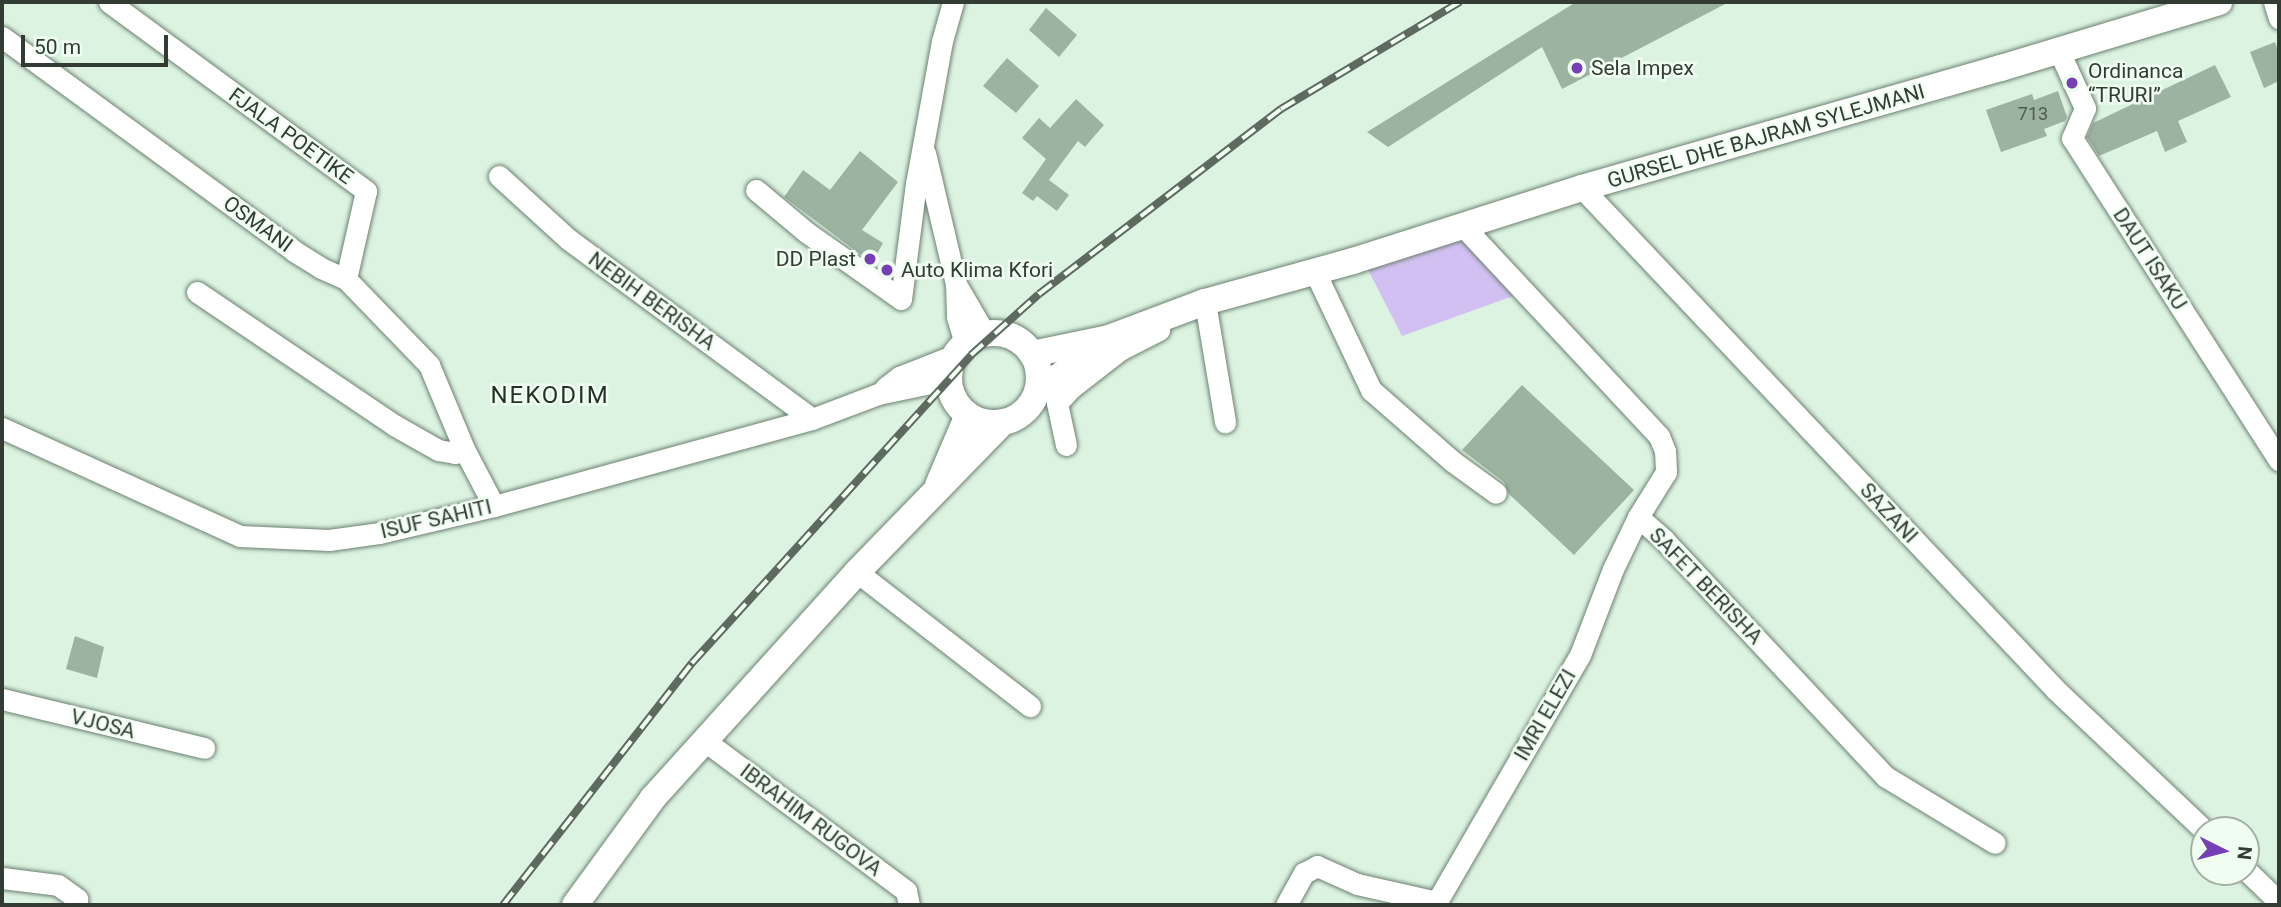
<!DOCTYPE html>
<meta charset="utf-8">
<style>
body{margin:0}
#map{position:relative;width:2281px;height:907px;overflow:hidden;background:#dcf3e1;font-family:Roboto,sans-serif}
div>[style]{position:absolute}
.green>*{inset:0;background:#d3c0f3}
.building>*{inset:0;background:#9db3a1}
.roads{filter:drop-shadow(0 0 2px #6c8170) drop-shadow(0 0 2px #6c8170)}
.minor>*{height:21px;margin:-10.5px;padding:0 10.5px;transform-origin:10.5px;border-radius:10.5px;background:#fff}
.tertiary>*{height:26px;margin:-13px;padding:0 13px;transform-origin:13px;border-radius:13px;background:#fff}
.tertiary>.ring{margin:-13px;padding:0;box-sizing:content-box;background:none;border:26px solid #fff;border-radius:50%}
.rail>*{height:8px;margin-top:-4px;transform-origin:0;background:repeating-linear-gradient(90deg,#f0fef2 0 16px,#5e6a60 0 32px);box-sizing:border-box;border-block:2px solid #5e6a60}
.dots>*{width:19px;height:19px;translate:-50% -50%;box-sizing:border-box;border:4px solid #f0fef2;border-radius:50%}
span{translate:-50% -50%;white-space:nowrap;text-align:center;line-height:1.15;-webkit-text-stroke:5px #f0fef2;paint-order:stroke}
.number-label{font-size:18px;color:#4e5a4f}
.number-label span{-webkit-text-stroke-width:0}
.poi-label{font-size:21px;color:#333c34}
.left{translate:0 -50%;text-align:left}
.right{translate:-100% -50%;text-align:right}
.street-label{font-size:21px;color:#333c34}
.quarter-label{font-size:24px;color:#1f3224;letter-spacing:2px}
.frame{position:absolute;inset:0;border:4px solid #333c34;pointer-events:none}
.north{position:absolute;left:2190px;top:816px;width:70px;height:70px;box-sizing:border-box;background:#f0fef2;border:2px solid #a4b0a6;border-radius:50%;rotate:96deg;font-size:19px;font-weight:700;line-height:28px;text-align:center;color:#333c34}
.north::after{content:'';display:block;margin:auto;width:24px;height:32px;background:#763fb5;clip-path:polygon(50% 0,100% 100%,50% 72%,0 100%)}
.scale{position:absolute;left:21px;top:35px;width:147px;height:32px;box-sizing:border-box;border:4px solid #333c34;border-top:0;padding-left:9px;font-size:21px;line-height:24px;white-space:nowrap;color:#333c34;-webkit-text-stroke:5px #f0fef2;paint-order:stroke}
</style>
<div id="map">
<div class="green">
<i style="clip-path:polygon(1455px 234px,1516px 295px,1402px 336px,1367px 268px)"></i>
</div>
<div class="building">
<i style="clip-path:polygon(1576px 2px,1729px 2px,1562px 89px,1542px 47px,1388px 147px,1367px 132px)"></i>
<i style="clip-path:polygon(1046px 8px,1077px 35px,1059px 57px,1029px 30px)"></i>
<i style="clip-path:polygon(2275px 42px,2279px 54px,2279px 81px,2264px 88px,2250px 52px)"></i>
<i style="clip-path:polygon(1007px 58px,1039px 86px,1016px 113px,983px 86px)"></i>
<i style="clip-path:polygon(2215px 65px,2231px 97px,2178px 121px,2187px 142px,2165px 152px,2157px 131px,2099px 156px,2087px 137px,2093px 123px)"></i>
<i style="clip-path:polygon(2058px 91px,2067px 117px,2065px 121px,2044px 129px,2047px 136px,2001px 152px,1986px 110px,2032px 94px,2034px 100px)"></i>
<i style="clip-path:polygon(1076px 99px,1104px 125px,1085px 147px,1078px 141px,1049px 180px,1069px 195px,1057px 211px,1037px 196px,1033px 201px,1022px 193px,1046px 159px,1022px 138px,1039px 118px,1050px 128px)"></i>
<i style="clip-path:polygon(860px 151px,898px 182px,862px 230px,883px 243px,872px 263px,784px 197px,803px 170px,830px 190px)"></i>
<i style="clip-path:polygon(1522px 385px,1634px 490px,1574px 555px,1509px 494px,1504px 482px,1462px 450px)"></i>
<i style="clip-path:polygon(75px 636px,104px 647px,97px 678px,66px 669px)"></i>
</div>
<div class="roads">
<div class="minor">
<i style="left:109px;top:2px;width:319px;rotate:36.3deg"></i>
<i style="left:366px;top:191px;width:90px;rotate:102.8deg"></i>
<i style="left:2274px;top:2px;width:17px;rotate:73deg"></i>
<i style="left:2px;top:37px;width:362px;rotate:36.2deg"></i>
<i style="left:294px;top:251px;width:32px;rotate:32deg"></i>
<i style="left:321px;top:268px;width:27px;rotate:24deg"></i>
<i style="left:346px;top:279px;width:120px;rotate:46deg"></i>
<i style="left:429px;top:365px;width:93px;rotate:67.3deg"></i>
<i style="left:465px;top:451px;width:62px;rotate:62.2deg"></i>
<i style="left:2059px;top:51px;width:63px;rotate:65.5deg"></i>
<i style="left:2085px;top:108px;width:33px;rotate:113deg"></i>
<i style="left:2072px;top:138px;width:383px;rotate:57.3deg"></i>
<i style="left:925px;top:153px;width:135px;rotate:76.7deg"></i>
<i style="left:956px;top:284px;width:33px;rotate:88deg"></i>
<i style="left:957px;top:317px;width:27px;rotate:73deg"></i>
<i style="left:499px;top:176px;width:93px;rotate:42.4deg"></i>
<i style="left:568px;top:239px;width:303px;rotate:36.4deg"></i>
<i style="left:1582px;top:188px;width:690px;rotate:46.64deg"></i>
<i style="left:2056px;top:690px;width:204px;rotate:43.4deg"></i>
<i style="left:756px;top:190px;width:65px;rotate:40deg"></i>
<i style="left:806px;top:232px;width:116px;rotate:35.2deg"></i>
<i style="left:1463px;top:226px;width:287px;rotate:47deg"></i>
<i style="left:1659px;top:436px;width:16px;rotate:68deg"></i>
<i style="left:1665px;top:451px;width:21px;rotate:87deg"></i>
<i style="left:1666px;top:472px;width:53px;rotate:121.9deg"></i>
<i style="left:1638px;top:517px;width:35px;rotate:41deg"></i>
<i style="left:1664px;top:540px;width:325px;rotate:46.9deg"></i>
<i style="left:1886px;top:777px;width:127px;rotate:31.2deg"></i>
<i style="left:1315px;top:272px;width:131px;rotate:64.6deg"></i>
<i style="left:1371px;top:390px;width:108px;rotate:41.2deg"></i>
<i style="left:1452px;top:461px;width:54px;rotate:36deg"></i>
<i style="left:957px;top:286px;width:56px;rotate:59.7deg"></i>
<i style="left:197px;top:292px;width:238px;rotate:34deg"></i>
<i style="left:394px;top:425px;width:51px;rotate:29.6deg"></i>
<i style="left:438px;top:450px;width:17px;rotate:10deg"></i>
<i style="left:455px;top:453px;width:10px;rotate:-11deg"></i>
<i style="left:901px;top:299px;width:116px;rotate:-82.6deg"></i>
<i style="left:916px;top:184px;width:145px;rotate:-79.7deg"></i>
<i style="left:942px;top:41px;width:41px;rotate:-74.2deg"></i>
<i style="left:1205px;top:302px;width:122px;rotate:80.5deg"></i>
<i style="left:885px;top:388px;width:18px;rotate:-38deg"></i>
<i style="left:899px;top:377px;width:60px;rotate:-21.4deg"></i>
<i style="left:2px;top:428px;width:261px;rotate:24.4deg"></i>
<i style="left:240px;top:536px;width:89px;rotate:2.6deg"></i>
<i style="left:329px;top:540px;width:50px;rotate:-8deg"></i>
<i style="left:379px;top:533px;width:118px;rotate:-13.2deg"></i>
<i style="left:494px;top:506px;width:330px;rotate:-15.3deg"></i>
<i style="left:812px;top:419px;width:71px;rotate:-20.7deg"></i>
<i style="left:878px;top:394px;width:73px;rotate:-11.9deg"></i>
<i style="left:1066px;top:445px;width:43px;rotate:-102.1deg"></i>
<i style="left:1057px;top:403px;width:21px;rotate:-47deg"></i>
<i style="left:1071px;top:388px;width:62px;rotate:-37.8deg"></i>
<i style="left:1120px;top:350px;width:44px;rotate:-27.1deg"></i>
<i style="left:857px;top:572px;width:219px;rotate:37.8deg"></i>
<i style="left:2px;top:699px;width:208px;rotate:13.6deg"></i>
<i style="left:705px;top:741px;width:251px;rotate:36.7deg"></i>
<i style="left:906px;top:891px;width:14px;rotate:78deg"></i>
<i style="left:2246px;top:870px;width:46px;rotate:44.1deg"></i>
<i style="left:2px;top:878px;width:56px;rotate:7.1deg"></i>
<i style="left:58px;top:885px;width:24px;rotate:36deg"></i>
<i style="left:77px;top:899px;width:6px;rotate:90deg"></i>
<i style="left:1286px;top:905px;width:37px;rotate:-61deg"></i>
<i style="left:1304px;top:873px;width:15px;rotate:-28deg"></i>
<i style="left:1317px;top:866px;width:44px;rotate:24.2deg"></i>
<i style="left:1357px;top:884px;width:82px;rotate:12.7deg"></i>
<i style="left:1435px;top:905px;width:289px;rotate:-59.9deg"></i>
<i style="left:1580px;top:655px;width:92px;rotate:-69deg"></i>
<i style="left:1613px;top:569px;width:58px;rotate:-64.3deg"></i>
</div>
<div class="tertiary">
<i class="ring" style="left:949px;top:333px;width:64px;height:64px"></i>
<i style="left:1032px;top:354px;width:79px;rotate:-11.7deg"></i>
<i style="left:1109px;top:338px;width:103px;rotate:-20.6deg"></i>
<i style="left:1205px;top:302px;width:154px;rotate:-15.5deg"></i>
<i style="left:1353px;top:261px;width:240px;rotate:-17.7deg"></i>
<i style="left:1582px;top:188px;width:436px;rotate:-16deg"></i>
<i style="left:2001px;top:68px;width:228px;rotate:-16.8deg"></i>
<i style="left:1038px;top:390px;width:56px;rotate:-33.4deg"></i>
<i style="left:1085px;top:359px;width:30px;rotate:-42deg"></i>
<i style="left:938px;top:485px;width:76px;rotate:-66.8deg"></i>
<i style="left:575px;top:905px;width:132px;rotate:-53.9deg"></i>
<i style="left:653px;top:798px;width:304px;rotate:-47.9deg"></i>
<i style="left:857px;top:572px;width:209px;rotate:-45.8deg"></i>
</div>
</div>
<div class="rail">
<i style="left:503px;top:905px;width:307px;rotate:-52deg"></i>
<i style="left:692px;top:663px;width:416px;rotate:-47.8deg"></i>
<i style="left:971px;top:355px;width:91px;rotate:-41.9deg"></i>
<i style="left:1039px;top:294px;width:305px;rotate:-37.4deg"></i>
<i style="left:1281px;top:109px;width:209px;rotate:-30.9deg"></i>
</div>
<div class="dots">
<i style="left:1577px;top:68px;background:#763fb5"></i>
<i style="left:2072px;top:83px;background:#763fb5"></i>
<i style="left:870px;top:259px;background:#763fb5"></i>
<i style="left:887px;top:270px;background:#763fb5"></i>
</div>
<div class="number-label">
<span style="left:2033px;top:114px">713</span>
</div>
<div class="poi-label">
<span class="left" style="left:1591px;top:68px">Sela Impex</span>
<span class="left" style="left:2088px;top:83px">Ordinanca<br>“TRURI”</span>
<span class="right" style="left:856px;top:259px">DD Plast</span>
<span class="left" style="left:901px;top:270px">Auto Klima Kfori</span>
</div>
<div class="street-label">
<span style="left:291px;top:136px;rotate:36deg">FJALA POETIKE</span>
<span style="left:1766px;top:136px;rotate:-16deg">GURSEL DHE BAJRAM SYLEJMANI</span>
<span style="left:258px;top:224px;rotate:36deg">OSMANI</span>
<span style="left:2150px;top:259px;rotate:57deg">DAUT ISAKU</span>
<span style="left:652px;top:301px;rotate:36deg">NEBIH BERISHA</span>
<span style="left:1889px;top:513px;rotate:47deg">SAZANI</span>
<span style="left:436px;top:519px;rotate:-13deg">ISUF SAHITI</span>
<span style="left:1706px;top:586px;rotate:46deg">SAFET BERISHA</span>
<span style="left:1545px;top:715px;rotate:-60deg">IMRI ELEZI</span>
<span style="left:103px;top:724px;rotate:14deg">VJOSA</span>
<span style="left:811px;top:820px;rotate:37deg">IBRAHIM RUGOVA</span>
</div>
<div class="quarter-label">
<span style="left:550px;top:396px">NEKODIM</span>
</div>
<div class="frame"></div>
<div class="north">N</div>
<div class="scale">50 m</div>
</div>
